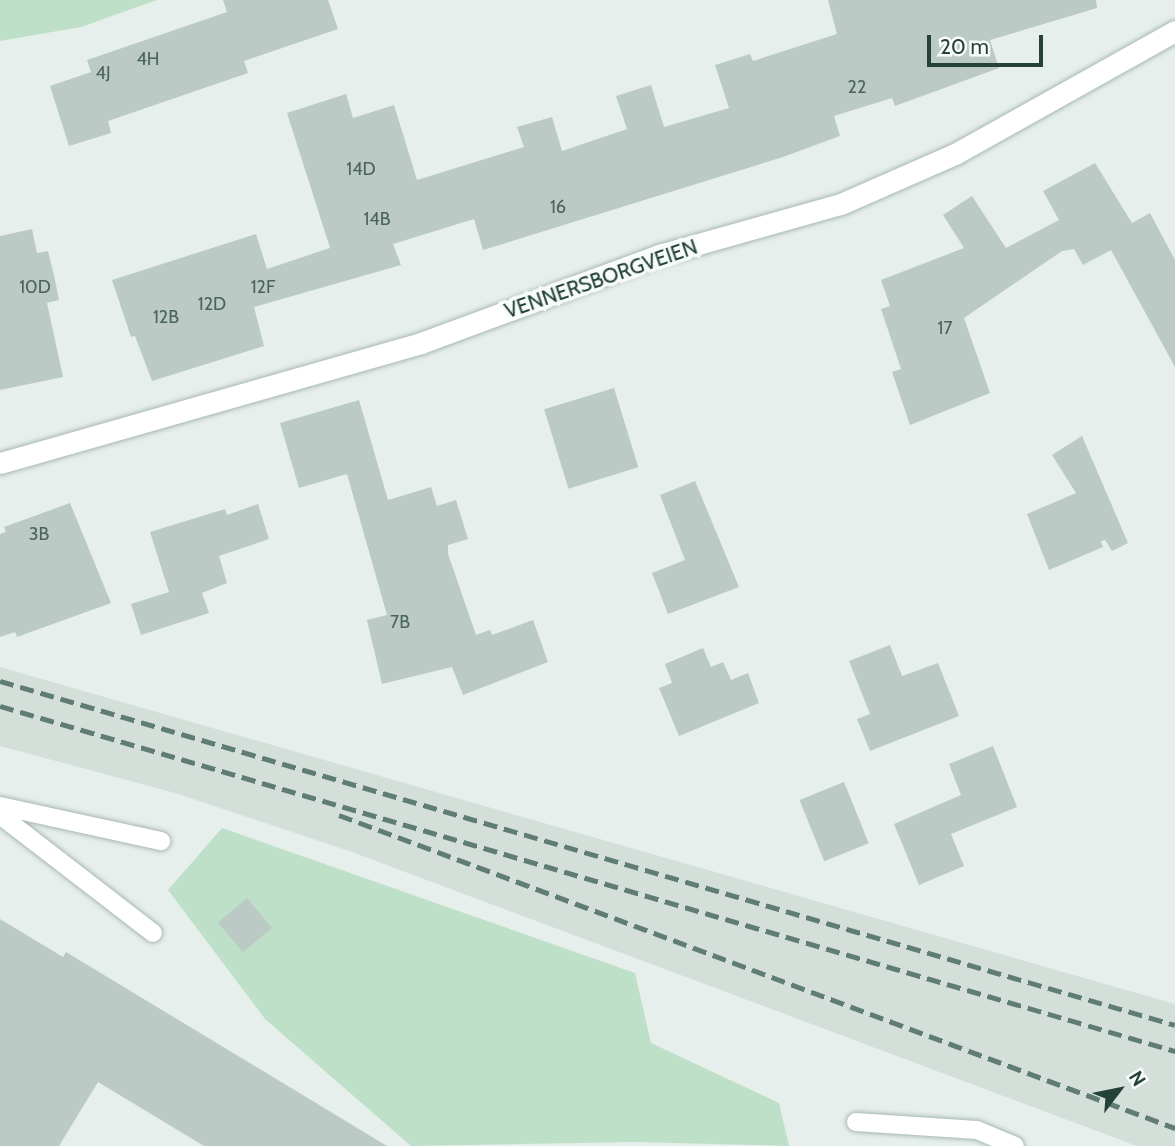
<!DOCTYPE html>
<style>
body{margin:0}
#map{position:relative;width:1175px;height:1146px;overflow:hidden;background:#e6efeb;font-family:Cabin,sans-serif}
div>[style]{position:absolute}
[style*='--x']{left:calc(var(--x)*1px);top:calc(var(--y)*1px);width:calc(var(--w)*1px);rotate:calc(var(--a)*1deg)}
.built>*{inset:0;background:#d4dfda}
.green>*{inset:0;background:#bfe0c8}
.building>*{inset:0;background:#bbcac4;transform-origin:0 0}
.roads{filter:drop-shadow(0 0 2px #a8b8b2) drop-shadow(0 0 2px #a8b8b2)}
.lane>*{height:18px;margin:-9px;padding:0 9px;transform-origin:9px;border-radius:9px;background:#fff}
.street>*{height:21px;margin:-10.5px;padding:0 10.5px;transform-origin:10.5px;border-radius:10.5px;background:#fff}
.rail>*{height:5px;margin-top:-2.5px;transform-origin:0;background:repeating-linear-gradient(90deg,#5f7d75 0 14px,transparent 0 21px)}
span{translate:-50% -50%;white-space:nowrap;text-align:center;line-height:1.15;-webkit-text-stroke:7px #f7fbf9;paint-order:stroke}
.number-label{font-size:18px;color:#4a645c}
.number-label span{-webkit-text-stroke-width:0}
.street-label{font-size:21px;color:#24423a}
.north{position:absolute;left:1084px;top:1055px;width:70px;height:70px;-webkit-text-stroke:5px #f7fbf9;paint-order:stroke;rotate:58deg;font-size:19px;font-weight:700;line-height:28px;text-align:center;color:#24423a}
.north::after{content:'';display:block;margin:auto;width:24px;height:32px;background:#24423a;clip-path:polygon(50% 0,100% 100%,50% 72%,0 100%)}
.scale{position:absolute;left:927px;top:35px;width:116px;height:32px;box-sizing:border-box;border:4px solid #24423a;border-top:0;padding-left:9px;font-size:21px;line-height:24px;white-space:nowrap;color:#24423a;-webkit-text-stroke:5px #f7fbf9;paint-order:stroke}
</style>
<div id="map">
<div class="built">
<div style="clip-path:polygon(0 667px,1175px 1004px,1175px 1146px,1137px 1146px,352px 852px,175px 793px,0 746px)"></div>
</div>
<div class="green">
<div style="clip-path:polygon(0 0,157px 0,81px 27px,0 41px)"></div>
<div style="clip-path:polygon(222px 828px,635px 973px,651px 1043px,779px 1103px,789px 1146px,634px 1142px,411px 1146px,265px 1019px,168px 890px)"></div>
</div>
<div class="building">
<div style="clip-path:polygon(223px 0,328px 0,338px 29px,244px 61px,248px 73px,108px 121px,111px 133px,69px 146px,50px 86px,91px 72px,87px 60px,227px 12px)"></div>
<div style="clip-path:polygon(828px 0,1096px 0,1097px 8px,990px 40px,999px 68px,895px 106px,892px 98px,834px 116px,840px 136px,783px 157px,483px 250px,474px 219px,393px 244px,401px 265px,254px 307px,264px 346px,152px 381px,135px 336px,131px 337px,112px 280px,256px 234px,267px 269px,330px 248px,287px 113px,346px 94px,353px 118px,394px 105px,417px 180px,524px 147px,517px 127px,552px 117px,562px 151px,627px 129px,616px 96px,651px 85px,664px 127px,729px 108px,715px 65px,750px 54px,753px 61px,837px 34px)"></div>
<div style="clip-path:polygon(1095px 163px,1132px 223px,1150px 213px,1175px 260px,1175px 367px,1111px 250px,1083px 265px,1074px 249px,1062px 251px,964px 318px,990px 393px,910px 425px,892px 372px,901px 369px,881px 309px,890px 306px,881px 280px,964px 248px,943px 215px,972px 196px,1006px 248px,1059px 220px,1043px 191px)"></div>
<div style="clip-path:polygon(32px 229px,37px 253px,48px 251px,54px 275px,59px 300px,47px 303px,63px 377px,0 390px,0 236px)"></div>
<div style="left:614px;top:388px;width:83px;height:73px;rotate:73deg"></div>
<div style="clip-path:polygon(359px 400px,388px 500px,431px 487px,437px 506px,456px 500px,468px 539px,448px 545px,448px 554px,476px 635px,490px 630px,492px 635px,533px 620px,548px 662px,463px 695px,452px 667px,382px 684px,367px 620px,387px 615px,347px 474px,299px 488px,280px 423px)"></div>
<div style="clip-path:polygon(1082px 436px,1128px 543px,1112px 551px,1105px 540px,1101px 541px,1103px 547px,1049px 570px,1027px 514px,1076px 493px,1052px 455px)"></div>
<div style="clip-path:polygon(695px 481px,739px 587px,668px 614px,652px 573px,685px 560px,660px 495px)"></div>
<div style="clip-path:polygon(70px 503px,111px 603px,17px 637px,15px 632px,0 637px,0 534px,6px 532px,4px 527px)"></div>
<div style="clip-path:polygon(258px 504px,269px 539px,219px 556px,227px 583px,202px 593px,209px 613px,141px 635px,131px 604px,169px 592px,150px 532px,225px 509px,227px 515px)"></div>
<div style="clip-path:polygon(890px 645px,902px 676px,938px 663px,959px 716px,870px 751px,857px 719px,870px 714px,849px 661px)"></div>
<div style="clip-path:polygon(703px 648px,711px 667px,723px 662px,731px 680px,748px 673px,759px 703px,679px 736px,659px 688px,672px 683px,665px 664px)"></div>
<div style="clip-path:polygon(993px 746px,1017px 807px,951px 834px,964px 866px,919px 885px,894px 824px,961px 795px,949px 764px)"></div>
<div style="left:844px;top:782px;width:66px;height:48px;rotate:68deg"></div>
<div style="left:247px;top:898px;width:39px;height:38px;rotate:50deg"></div>
<div style="clip-path:polygon(0 919px,63px 957px,66px 952px,387px 1146px,204px 1146px,98px 1082px,59px 1146px,0 1146px)"></div>
</div>
<div class="roads">
<div class="lane">
<div style="--x:0;--y:806;--w:165;--a:12.3"></div>
<div style="--x:0;--y:815;--w:193;--a:37.6"></div>
<div style="--x:856;--y:1122;--w:121;--a:3.8"></div>
<div style="--x:977;--y:1130;--w:41;--a:22.8"></div>
</div>
<div class="street">
<div style="--x:0;--y:463;--w:438;--a:-15.9"></div>
<div style="--x:421;--y:343;--w:254;--a:-20.3"></div>
<div style="--x:659;--y:255;--w:189;--a:-15.7"></div>
<div style="--x:841;--y:204;--w:124;--a:-23.7"></div>
<div style="--x:955;--y:154;--w:252;--a:-29.2"></div>
</div>
</div>
<div class="rail">
<div style="--x:0;--y:681;--w:1224;--a:16.32"></div>
<div style="--x:0;--y:706;--w:1225;--a:16.36"></div>
<div style="--x:339;--y:815;--w:893;--a:20.53"></div>
</div>
<div class="number-label">
<span style="left:148px;top:59px">4H</span>
<span style="left:103px;top:73px">4J</span>
<span style="left:857px;top:87px">22</span>
<span style="left:361px;top:169px">14D</span>
<span style="left:558px;top:207px">16</span>
<span style="left:377px;top:219px">14B</span>
<span style="left:35px;top:287px">10D</span>
<span style="left:263px;top:287px">12F</span>
<span style="left:212px;top:304px">12D</span>
<span style="left:166px;top:317px">12B</span>
<span style="left:945px;top:328px">17</span>
<span style="left:39px;top:534px">3B</span>
<span style="left:400px;top:622px">7B</span>
</div>
<div class="street-label">
<span style="left:601px;top:279px;rotate:-19deg">VENNERSBORGVEIEN</span>
</div>
<div class="north">N</div>
<div class="scale">20 m</div>
</div>
